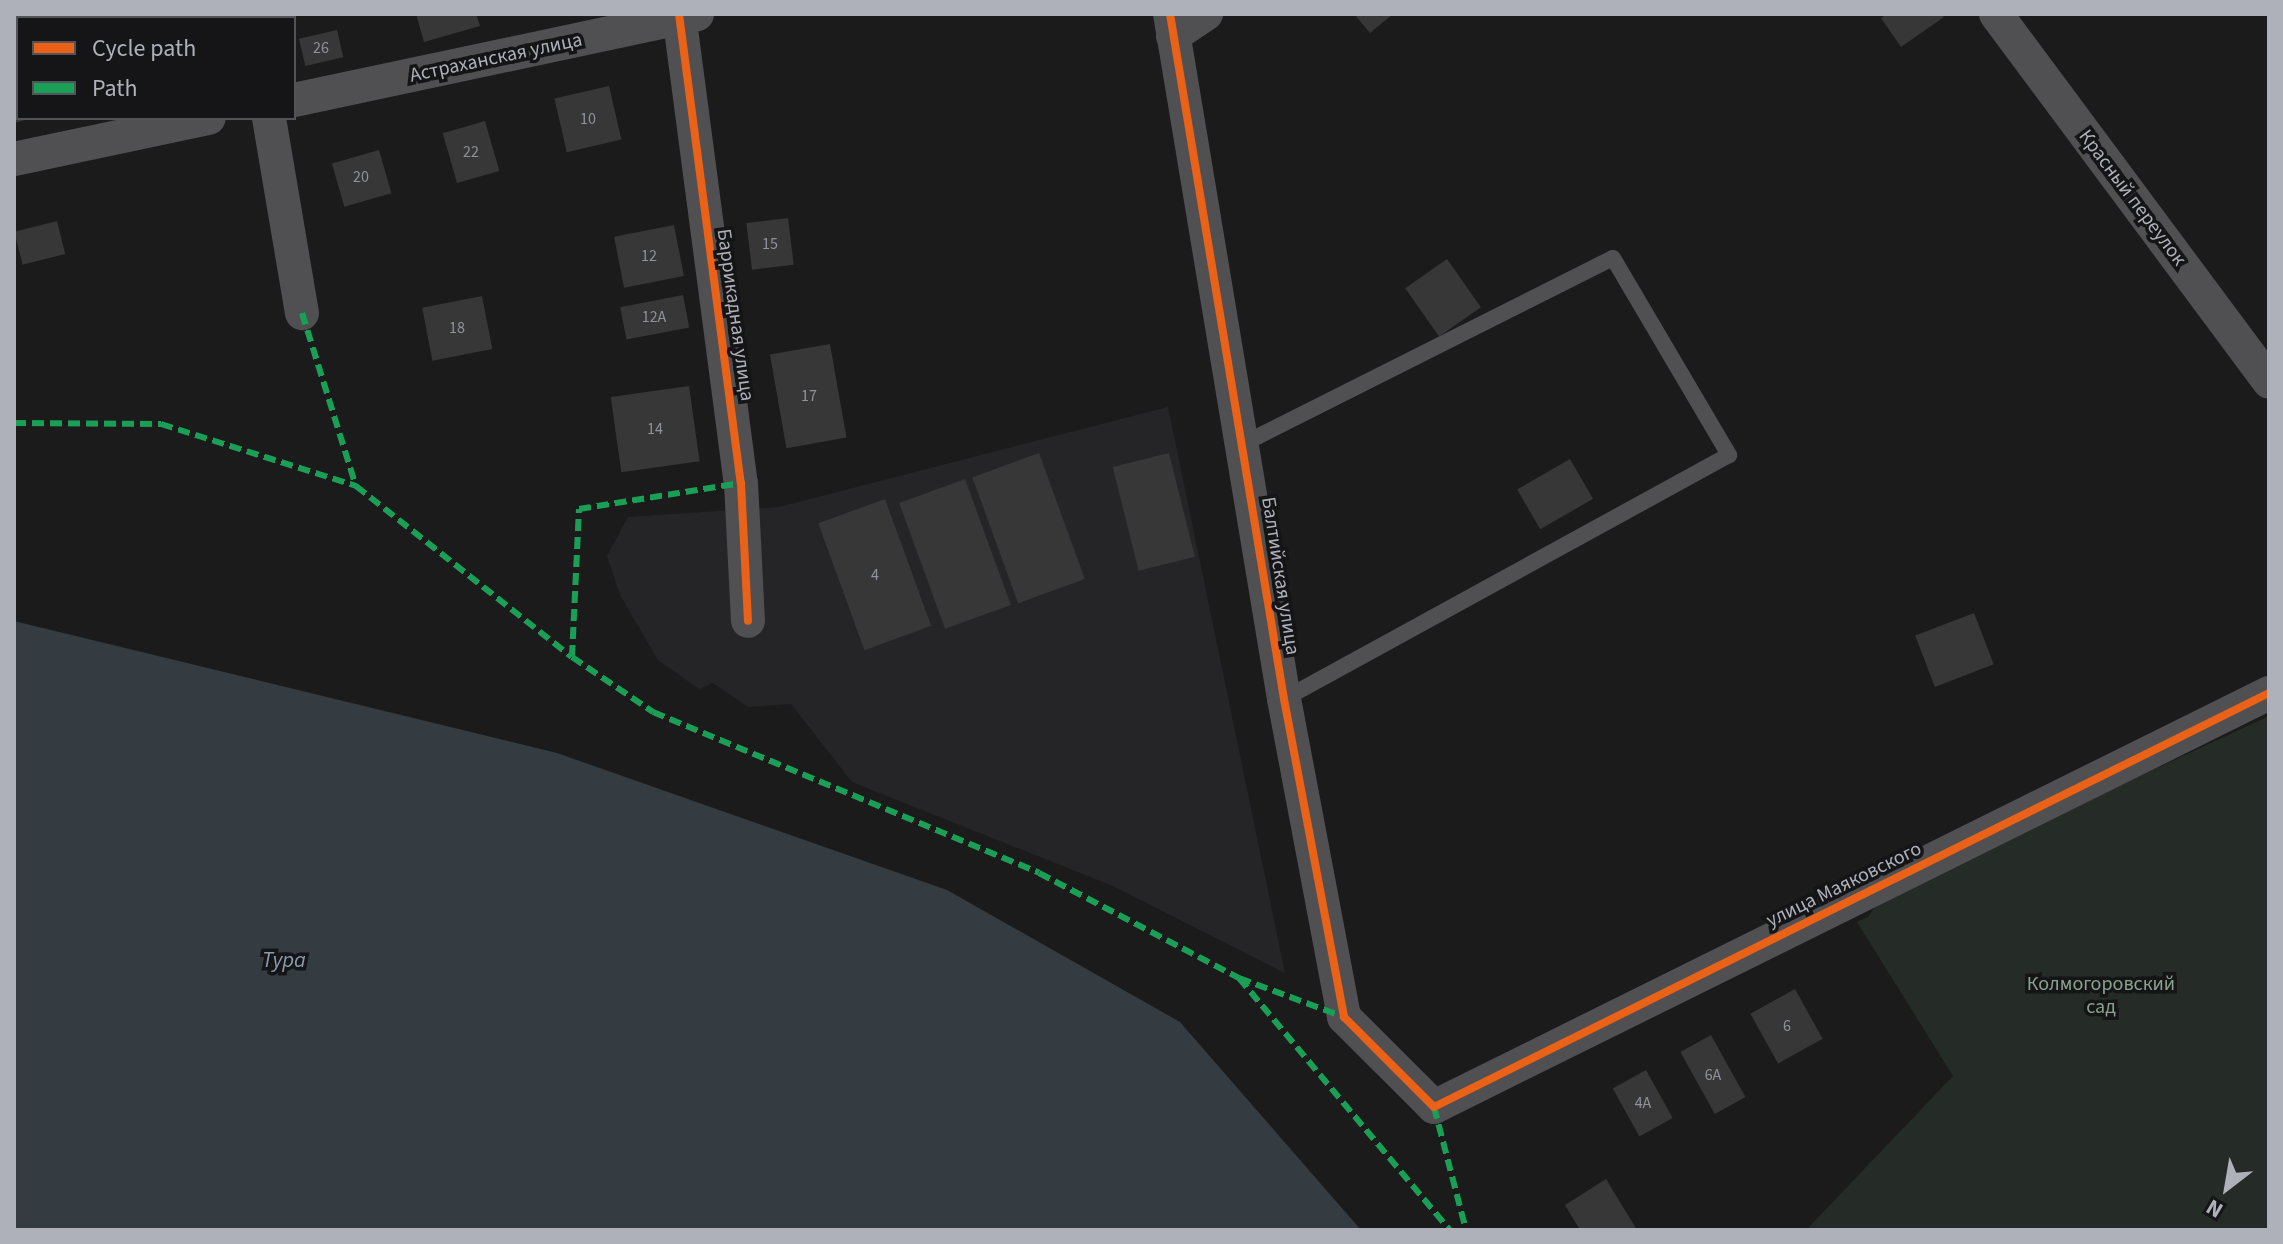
<!DOCTYPE html>
<meta charset="utf-8">
<style>
body{margin:0}
#map{position:relative;width:2283px;height:1244px;overflow:hidden;background:#1b1b1b;font-family:"Source Sans 3",sans-serif}
div>[style]{position:absolute}
[style*='--x']{left:calc(var(--x)*1px);top:calc(var(--y)*1px);width:calc(var(--w)*1px);rotate:calc(var(--a)*1deg)}
.built>*{inset:0;background:#252527}
.green>*{inset:0;background:#252b26}
.water>*{inset:0;background:#343b41}
.building>*{inset:0;background:#373738;transform-origin:0 0}
.service>*{height:16px;margin:-8px;padding:0 8px;transform-origin:8px;border-radius:8px;background:#505053}
.minor>*{height:34px;margin:-17px;padding:0 17px;transform-origin:17px;border-radius:17px;background:#505053}
.quiet>*{height:6px;margin-top:-3px;transform-origin:0;background:repeating-linear-gradient(90deg,#1a9f57 0 12px,transparent 0 18px)}
.cycleway>*{height:8px;margin:-4px;padding:0 4px;transform-origin:4px;border-radius:4px;background:#ea6118}
span{translate:-50% -50%;white-space:nowrap;text-align:center;line-height:1.15;-webkit-text-stroke:7px #151517;paint-order:stroke}
.number-label{font-size:16px;color:#90929a}
.number-label span{-webkit-text-stroke-width:0}
.street-label{font-size:20px;color:#aeb1ba}
.park-label{font-size:20px;color:#88a28b}
.water-label{font-size:22px;color:#8a9cb0;font-style:italic}
.frame{position:absolute;inset:0;border:16px solid #aeb1ba;pointer-events:none}
.legend{position:absolute;left:16px;top:16px;width:280px;height:104px;box-sizing:border-box;background:#151517;border:2px solid #525358;margin:0;padding:10px 14px;list-style:none;font-size:24px;color:#aeb1ba}
.legend li{display:flex;align-items:center;gap:16px;height:40px}
.legend b{width:40px;border:2px solid #525358}
.north{position:absolute;left:2187px;top:1148px;width:80px;height:80px;-webkit-text-stroke:6px #151517;paint-order:stroke;rotate:211deg;font-size:22px;font-weight:700;line-height:32px;text-align:center;color:#aeb1ba}
.north::after{content:'';display:block;margin:auto;width:28px;height:36px;background:#aeb1ba;clip-path:polygon(50% 0,100% 100%,50% 72%,0 100%)}
</style>
<div id="map">
<div class="built">
<div style="clip-path:polygon(1168px 407px,1285px 973px,1113px 886px,852px 782px,791px 704px,748px 707px,713px 683px,699px 689px,658px 660px,620px 595px,607px 556px,628px 517px,779px 507px)"></div>
</div>
<div class="green">
<div style="clip-path:polygon(2269px 716px,2269px 1230px,1806px 1230px,1953px 1076px,1857px 922px,1868px 917px,1883px 895px)"></div>
</div>
<div class="water">
<div style="clip-path:polygon(14px 621px,557px 753px,947px 890px,1180px 1022px,1361px 1230px,14px 1230px)"></div>
</div>
<div class="building">
<div style="left:111px;top:14px;width:81px;height:4px"></div>
<div style="clip-path:polygon(416px 14px,476px 14px,480px 26px,424px 42px)"></div>
<div style="clip-path:polygon(1354px 14px,1393px 14px,1370px 33px)"></div>
<div style="clip-path:polygon(1887px 14px,1941px 14px,1944px 17px,1901px 47px,1881px 18px)"></div>
<div style="left:337px;top:30px;width:28px;height:39px;rotate:77deg"></div>
<div style="clip-path:polygon(18px 72px,18px 118px,29px 119px,14px 123px)"></div>
<div style="left:609px;top:86px;width:55px;height:56px;rotate:77deg"></div>
<div style="left:485px;top:121px;width:52px;height:44px;rotate:74deg"></div>
<div style="left:379px;top:150px;width:45px;height:49px;rotate:74deg"></div>
<div style="left:788px;top:218px;width:47px;height:42px;rotate:83deg"></div>
<div style="left:57px;top:221px;width:34px;height:44px;rotate:76deg"></div>
<div style="left:674px;top:225px;width:52px;height:61px;rotate:79deg"></div>
<div style="left:1447px;top:259px;width:59px;height:51px;rotate:55deg"></div>
<div style="left:683px;top:295px;width:33px;height:64px;rotate:79deg"></div>
<div style="left:482px;top:296px;width:54px;height:61px;rotate:79deg"></div>
<div style="left:830px;top:344px;width:95px;height:61px;rotate:80deg"></div>
<div style="left:689px;top:386px;width:76px;height:79px;rotate:82deg"></div>
<div style="left:1039px;top:453px;width:134px;height:71px;rotate:70deg"></div>
<div style="left:1169px;top:453px;width:107px;height:58px;rotate:76deg"></div>
<div style="left:1570px;top:459px;width:46px;height:61px;rotate:60deg"></div>
<div style="left:965px;top:479px;width:134px;height:70px;rotate:70deg"></div>
<div style="left:885px;top:499px;width:135px;height:71px;rotate:70deg"></div>
<div style="left:1974px;top:613px;width:55px;height:63px;rotate:69deg"></div>
<div style="left:1795px;top:989px;width:57px;height:51px;rotate:61deg"></div>
<div style="left:1711px;top:1035px;width:71px;height:35px;rotate:61deg"></div>
<div style="left:1646px;top:1070px;width:55px;height:38px;rotate:61deg"></div>
<div style="clip-path:polygon(1606px 1179px,1637px 1230px,1580px 1230px,1565px 1205px)"></div>
</div>
<div class="service">
<div style="--x:1241;--y:445;--w:416;--a:-26.7"></div>
<div style="--x:1613;--y:258;--w:229;--a:59.5"></div>
<div style="--x:1729;--y:455;--w:508;--a:151.26"></div>
</div>
<div class="minor">
<div style="--x:244;--y:14;--w:4;--a:76"></div>
<div style="--x:679;--y:14;--w:473;--a:82.5"></div>
<div style="--x:741;--y:483;--w:138;--a:87.1"></div>
<div style="--x:1170;--y:14;--w:694;--a:80.55"></div>
<div style="--x:1284;--y:699;--w:324;--a:79.3"></div>
<div style="--x:1344;--y:1017;--w:127;--a:45"></div>
<div style="--x:1434;--y:1107;--w:932;--a:-26.37"></div>
<div style="--x:1996;--y:14;--w:458;--a:53.4"></div>
<div style="--x:1173;--y:36;--w:40;--a:-34"></div>
<div style="--x:294;--y:100;--w:412;--a:-12"></div>
<div style="--x:269;--y:118;--w:198;--a:80.4"></div>
<div style="--x:14;--y:159;--w:199;--a:-11.9"></div>
</div>
<div class="quiet">
<div style="--x:302;--y:313;--w:181;--a:72.7"></div>
<div style="--x:14;--y:423;--w:147;--a:0.4"></div>
<div style="--x:161;--y:424;--w:205;--a:17.6"></div>
<div style="--x:356;--y:486;--w:275;--a:38.4"></div>
<div style="--x:572;--y:657;--w:98;--a:34.2"></div>
<div style="--x:653;--y:712;--w:418;--a:22.6"></div>
<div style="--x:1039;--y:873;--w:226;--a:27.7"></div>
<div style="--x:1239;--y:978;--w:329;--a:50.1"></div>
<div style="--x:572;--y:657;--w:148;--a:-87.3"></div>
<div style="--x:579;--y:509;--w:164;--a:-9.1"></div>
<div style="--x:1239;--y:978;--w:112;--a:20.4"></div>
<div style="--x:1434;--y:1107;--w:127;--a:75.4"></div>
</div>
<div class="cycleway">
<div style="--x:679;--y:14;--w:473;--a:82.5"></div>
<div style="--x:741;--y:483;--w:138;--a:87.1"></div>
<div style="--x:1170;--y:14;--w:694;--a:80.55"></div>
<div style="--x:1284;--y:699;--w:324;--a:79.3"></div>
<div style="--x:1344;--y:1017;--w:127;--a:45"></div>
<div style="--x:1434;--y:1107;--w:932;--a:-26.37"></div>
</div>
<div class="number-label">
<span style="left:321px;top:48px">26</span>
<span style="left:588px;top:119px">10</span>
<span style="left:471px;top:152px">22</span>
<span style="left:361px;top:177px">20</span>
<span style="left:770px;top:244px">15</span>
<span style="left:649px;top:256px">12</span>
<span style="left:654px;top:317px">12А</span>
<span style="left:457px;top:328px">18</span>
<span style="left:809px;top:396px">17</span>
<span style="left:655px;top:429px">14</span>
<span style="left:875px;top:575px">4</span>
<span style="left:1787px;top:1026px">6</span>
<span style="left:1713px;top:1075px">6А</span>
<span style="left:1643px;top:1103px">4А</span>
</div>
<div class="street-label">
<span style="left:496px;top:58px;rotate:-12deg">Астраханская улица</span>
<span style="left:2132px;top:198px;rotate:53deg">Красный переулок</span>
<span style="left:735px;top:315px;rotate:82deg">Баррикадная улица</span>
<span style="left:1280px;top:576px;rotate:81deg">Балтийская улица</span>
<span style="left:1844px;top:885px;rotate:-26deg">улица Маяковского</span>
</div>
<div class="park-label">
<span style="left:2101px;top:996px">Колмогоровский<br>сад</span>
</div>
<div class="water-label">
<span style="left:284px;top:961px">Тура</span>
</div>
<div class="frame"></div>
<ul class="legend">
<li><b style="height:10px;background:#ea6118"></b>Cycle path</li>
<li><b style="height:10px;background:#1a9f57"></b>Path</li>
</ul>
<div class="north">N</div>
</div>
